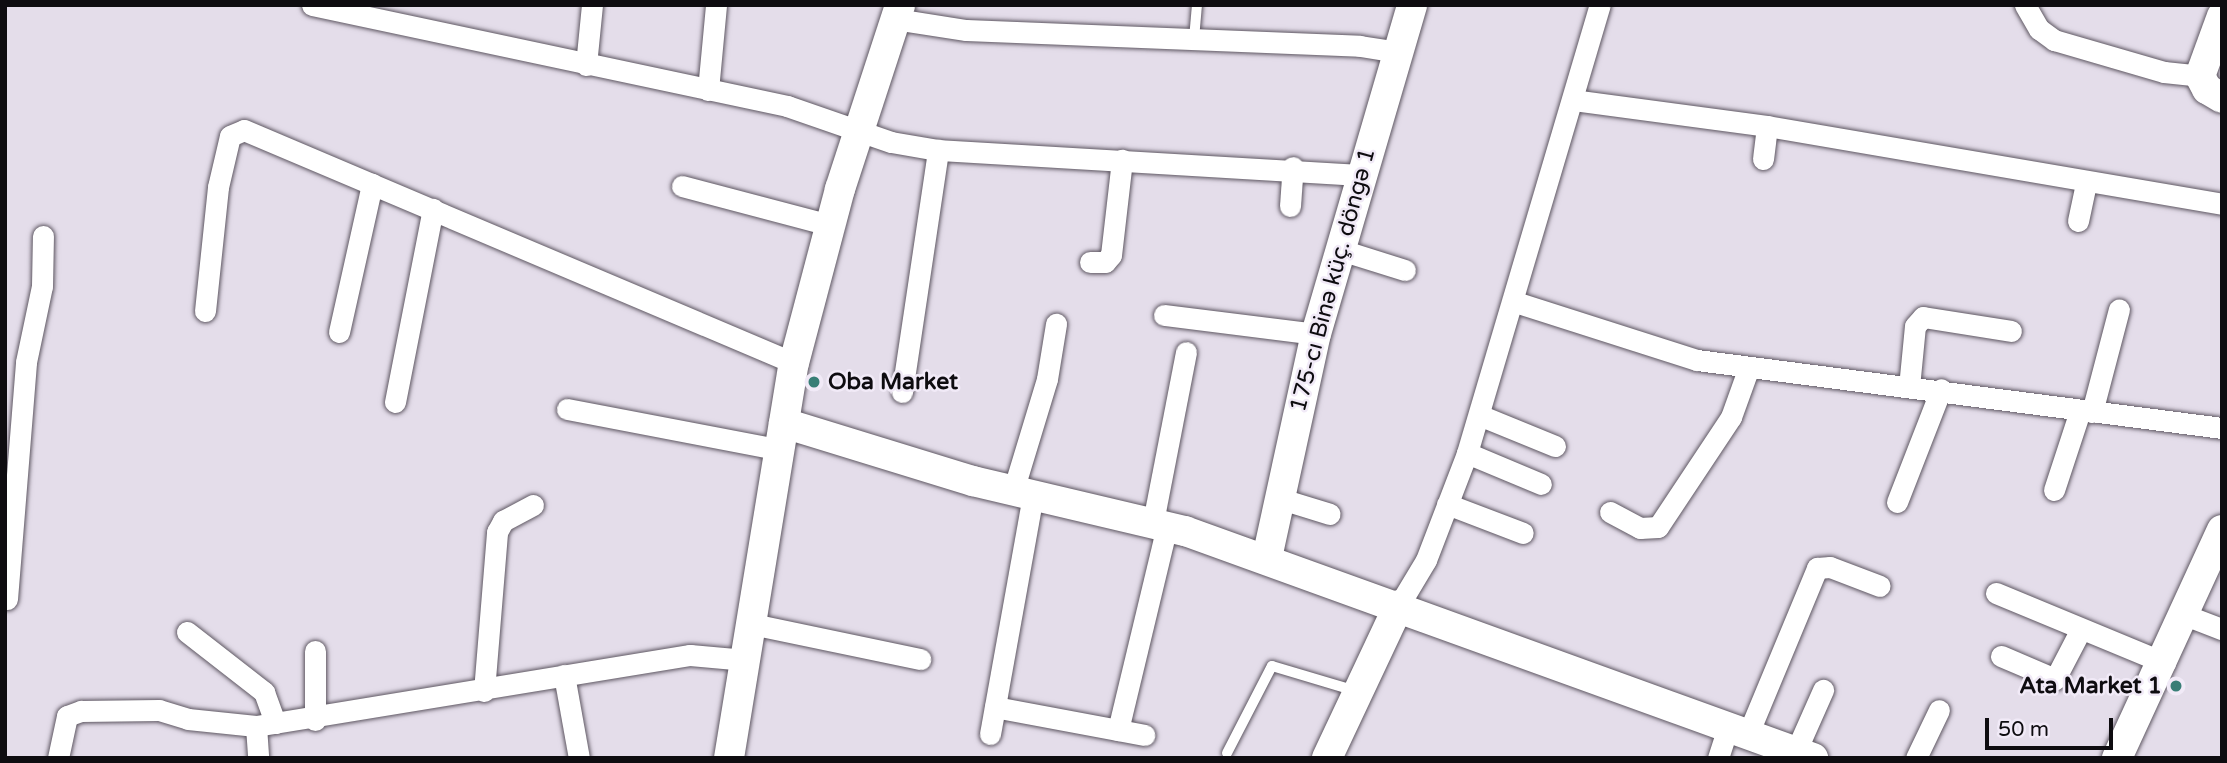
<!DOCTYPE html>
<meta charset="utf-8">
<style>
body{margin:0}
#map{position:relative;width:2227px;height:763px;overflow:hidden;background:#e4ddea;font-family:"Varela Round",sans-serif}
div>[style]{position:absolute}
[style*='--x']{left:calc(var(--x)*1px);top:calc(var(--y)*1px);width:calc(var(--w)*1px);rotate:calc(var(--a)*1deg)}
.roads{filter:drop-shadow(0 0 2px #5e5762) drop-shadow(0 0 2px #5e5762)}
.lane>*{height:10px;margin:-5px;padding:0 5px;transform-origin:5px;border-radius:5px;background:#fff}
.street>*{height:21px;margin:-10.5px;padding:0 10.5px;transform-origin:10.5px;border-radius:10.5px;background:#fff}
.secondary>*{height:30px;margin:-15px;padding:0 15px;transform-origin:15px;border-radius:15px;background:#fff}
.dots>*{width:19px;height:19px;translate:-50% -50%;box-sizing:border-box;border:4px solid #f1eaf7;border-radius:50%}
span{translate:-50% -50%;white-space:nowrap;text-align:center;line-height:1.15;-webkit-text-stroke:5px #f1eaf7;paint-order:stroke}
.street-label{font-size:23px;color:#0e0c10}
.poi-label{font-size:23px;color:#0e0c10;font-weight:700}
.left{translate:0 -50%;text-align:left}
.right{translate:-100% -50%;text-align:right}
.frame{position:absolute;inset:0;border:7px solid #0e0c10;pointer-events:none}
.scale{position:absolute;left:1985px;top:718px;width:128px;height:32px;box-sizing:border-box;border:4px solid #0e0c10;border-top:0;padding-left:9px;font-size:21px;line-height:24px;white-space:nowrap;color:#0e0c10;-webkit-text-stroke:5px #f1eaf7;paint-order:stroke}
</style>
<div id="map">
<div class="roads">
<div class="lane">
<div style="--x:1194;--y:39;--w:34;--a:-85"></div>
<div style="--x:1227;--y:753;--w:98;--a:-62.7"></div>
<div style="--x:1272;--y:666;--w:88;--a:16.6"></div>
</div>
<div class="street">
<div style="--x:312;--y:5;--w:486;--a:12"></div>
<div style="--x:787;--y:106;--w:110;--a:19.1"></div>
<div style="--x:891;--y:142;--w:48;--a:9.7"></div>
<div style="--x:938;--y:150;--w:425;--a:3.4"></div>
<div style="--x:2025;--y:5;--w:28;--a:60"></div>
<div style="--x:2039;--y:29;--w:19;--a:36"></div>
<div style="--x:2054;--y:40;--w:115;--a:16.2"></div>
<div style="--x:2164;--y:72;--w:36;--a:6"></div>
<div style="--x:895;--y:19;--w:72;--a:8.8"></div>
<div style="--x:966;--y:30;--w:394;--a:2.3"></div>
<div style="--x:1360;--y:46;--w:36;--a:9"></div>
<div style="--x:586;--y:65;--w:60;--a:-84.3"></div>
<div style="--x:708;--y:90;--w:85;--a:-84.6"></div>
<div style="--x:1573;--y:100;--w:196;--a:7.6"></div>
<div style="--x:1767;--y:126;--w:462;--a:9.7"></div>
<div style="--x:1763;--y:159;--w:33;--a:-83"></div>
<div style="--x:682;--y:186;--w:153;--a:14.8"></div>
<div style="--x:1290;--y:206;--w:39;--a:-86"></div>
<div style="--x:2078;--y:221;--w:40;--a:-78"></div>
<div style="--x:1341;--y:250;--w:67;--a:17.4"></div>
<div style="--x:1090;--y:262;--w:15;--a:0"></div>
<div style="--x:1105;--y:262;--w:9;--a:-49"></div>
<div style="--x:1111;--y:255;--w:96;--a:-83.4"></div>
<div style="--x:1515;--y:302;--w:191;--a:17.7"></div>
<div style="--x:1697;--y:360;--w:529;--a:7.38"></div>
<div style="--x:205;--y:311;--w:125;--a:-84"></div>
<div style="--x:218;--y:187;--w:52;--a:-76.8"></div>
<div style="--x:230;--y:136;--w:15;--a:-23"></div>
<div style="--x:244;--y:130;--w:597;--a:22.96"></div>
<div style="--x:1164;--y:315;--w:153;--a:7.1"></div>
<div style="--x:339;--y:332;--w:152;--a:-77.4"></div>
<div style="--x:1909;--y:387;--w:61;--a:-84.4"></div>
<div style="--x:1915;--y:326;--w:12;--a:-48"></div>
<div style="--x:1923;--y:317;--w:89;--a:9"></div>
<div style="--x:902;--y:392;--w:245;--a:-81.5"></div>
<div style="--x:395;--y:402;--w:197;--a:-78.9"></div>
<div style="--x:567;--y:409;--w:218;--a:10.8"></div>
<div style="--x:2092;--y:412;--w:106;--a:-75.3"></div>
<div style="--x:1479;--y:415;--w:82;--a:22.2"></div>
<div style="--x:1467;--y:453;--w:80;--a:22.7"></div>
<div style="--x:2054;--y:490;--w:83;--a:-71.8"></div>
<div style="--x:1013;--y:491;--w:117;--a:-73.1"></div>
<div style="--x:1047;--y:379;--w:56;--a:-80.7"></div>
<div style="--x:1278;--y:498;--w:54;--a:17.1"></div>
<div style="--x:1897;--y:502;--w:121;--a:-68.7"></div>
<div style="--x:1447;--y:504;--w:81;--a:20.9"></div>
<div style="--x:1610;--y:512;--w:34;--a:28"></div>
<div style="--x:1640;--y:528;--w:18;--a:-3"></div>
<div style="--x:1658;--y:527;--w:132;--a:-56.4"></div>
<div style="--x:1731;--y:417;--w:53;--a:-70.2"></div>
<div style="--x:1153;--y:522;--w:173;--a:-79"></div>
<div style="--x:1996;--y:593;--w:183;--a:22.5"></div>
<div style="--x:7;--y:599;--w:238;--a:-85.4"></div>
<div style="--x:26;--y:362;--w:78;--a:-78.1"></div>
<div style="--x:42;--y:286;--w:50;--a:-88.9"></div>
<div style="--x:1399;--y:605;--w:52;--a:-59"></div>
<div style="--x:1426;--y:560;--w:115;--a:-69"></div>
<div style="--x:1467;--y:453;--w:467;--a:-73.5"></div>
<div style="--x:2185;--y:615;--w:40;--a:21"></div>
<div style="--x:752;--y:624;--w:172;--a:11.8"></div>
<div style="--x:187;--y:632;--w:98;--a:37.9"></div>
<div style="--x:264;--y:692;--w:33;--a:70"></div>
<div style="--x:2001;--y:656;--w:59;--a:23.1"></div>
<div style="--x:2055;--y:679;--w:56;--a:-62.5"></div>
<div style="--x:564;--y:675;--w:84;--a:79.8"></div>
<div style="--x:484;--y:691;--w:160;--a:-85.3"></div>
<div style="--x:497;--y:532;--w:13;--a:-61"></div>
<div style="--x:503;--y:521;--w:34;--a:-28"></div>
<div style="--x:995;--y:707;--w:152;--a:10.6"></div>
<div style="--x:315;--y:720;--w:69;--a:-90"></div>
<div style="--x:256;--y:726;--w:32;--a:86"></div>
<div style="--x:1118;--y:730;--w:210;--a:-76.5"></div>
<div style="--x:990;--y:734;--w:242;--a:-79.8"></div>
<div style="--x:1748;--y:734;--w:180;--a:-67.4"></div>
<div style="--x:1817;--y:568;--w:13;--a:-4"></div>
<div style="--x:1830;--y:567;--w:53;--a:20.8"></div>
<div style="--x:1796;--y:751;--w:67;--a:-66.1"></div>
<div style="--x:58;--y:758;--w:43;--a:-77.9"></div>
<div style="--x:67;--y:716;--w:15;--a:-20"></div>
<div style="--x:81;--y:711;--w:78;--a:-0.7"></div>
<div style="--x:159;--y:710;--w:30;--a:17"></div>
<div style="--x:188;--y:719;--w:68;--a:5.9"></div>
<div style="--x:256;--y:726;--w:440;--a:-9.3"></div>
<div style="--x:690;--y:655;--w:56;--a:5.1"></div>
<div style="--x:1718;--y:758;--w:32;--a:-72"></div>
<div style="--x:1916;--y:758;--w:53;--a:-64.4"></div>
</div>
<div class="secondary">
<div style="--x:2222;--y:16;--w:64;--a:110.1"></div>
<div style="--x:2200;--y:76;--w:15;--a:62"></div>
<div style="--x:2207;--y:89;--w:17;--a:31"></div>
<div style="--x:784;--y:423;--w:198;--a:17.1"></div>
<div style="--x:973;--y:481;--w:218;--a:13.3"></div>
<div style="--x:1185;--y:531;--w:668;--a:19.87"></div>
<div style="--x:1267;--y:558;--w:229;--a:-77.7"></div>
<div style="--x:1316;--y:334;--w:343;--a:-73.7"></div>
<div style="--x:729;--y:758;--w:400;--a:-80.7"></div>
<div style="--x:794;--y:363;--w:180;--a:-75.2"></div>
<div style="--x:840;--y:189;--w:194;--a:-71.9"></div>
<div style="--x:1327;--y:758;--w:169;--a:-64.8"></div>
<div style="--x:2117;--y:758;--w:251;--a:-65.3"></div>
</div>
</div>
<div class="dots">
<div style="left:814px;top:382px;background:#387e76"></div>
<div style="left:2176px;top:686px;background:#387e76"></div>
</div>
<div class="street-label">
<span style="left:1333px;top:280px;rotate:-75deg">175-cı Binə küç. döngə 1</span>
</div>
<div class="poi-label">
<span class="left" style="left:828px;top:382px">Oba Market</span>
<span class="right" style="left:2162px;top:686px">Ata Market 1</span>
</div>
<div class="frame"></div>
<div class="scale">50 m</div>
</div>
